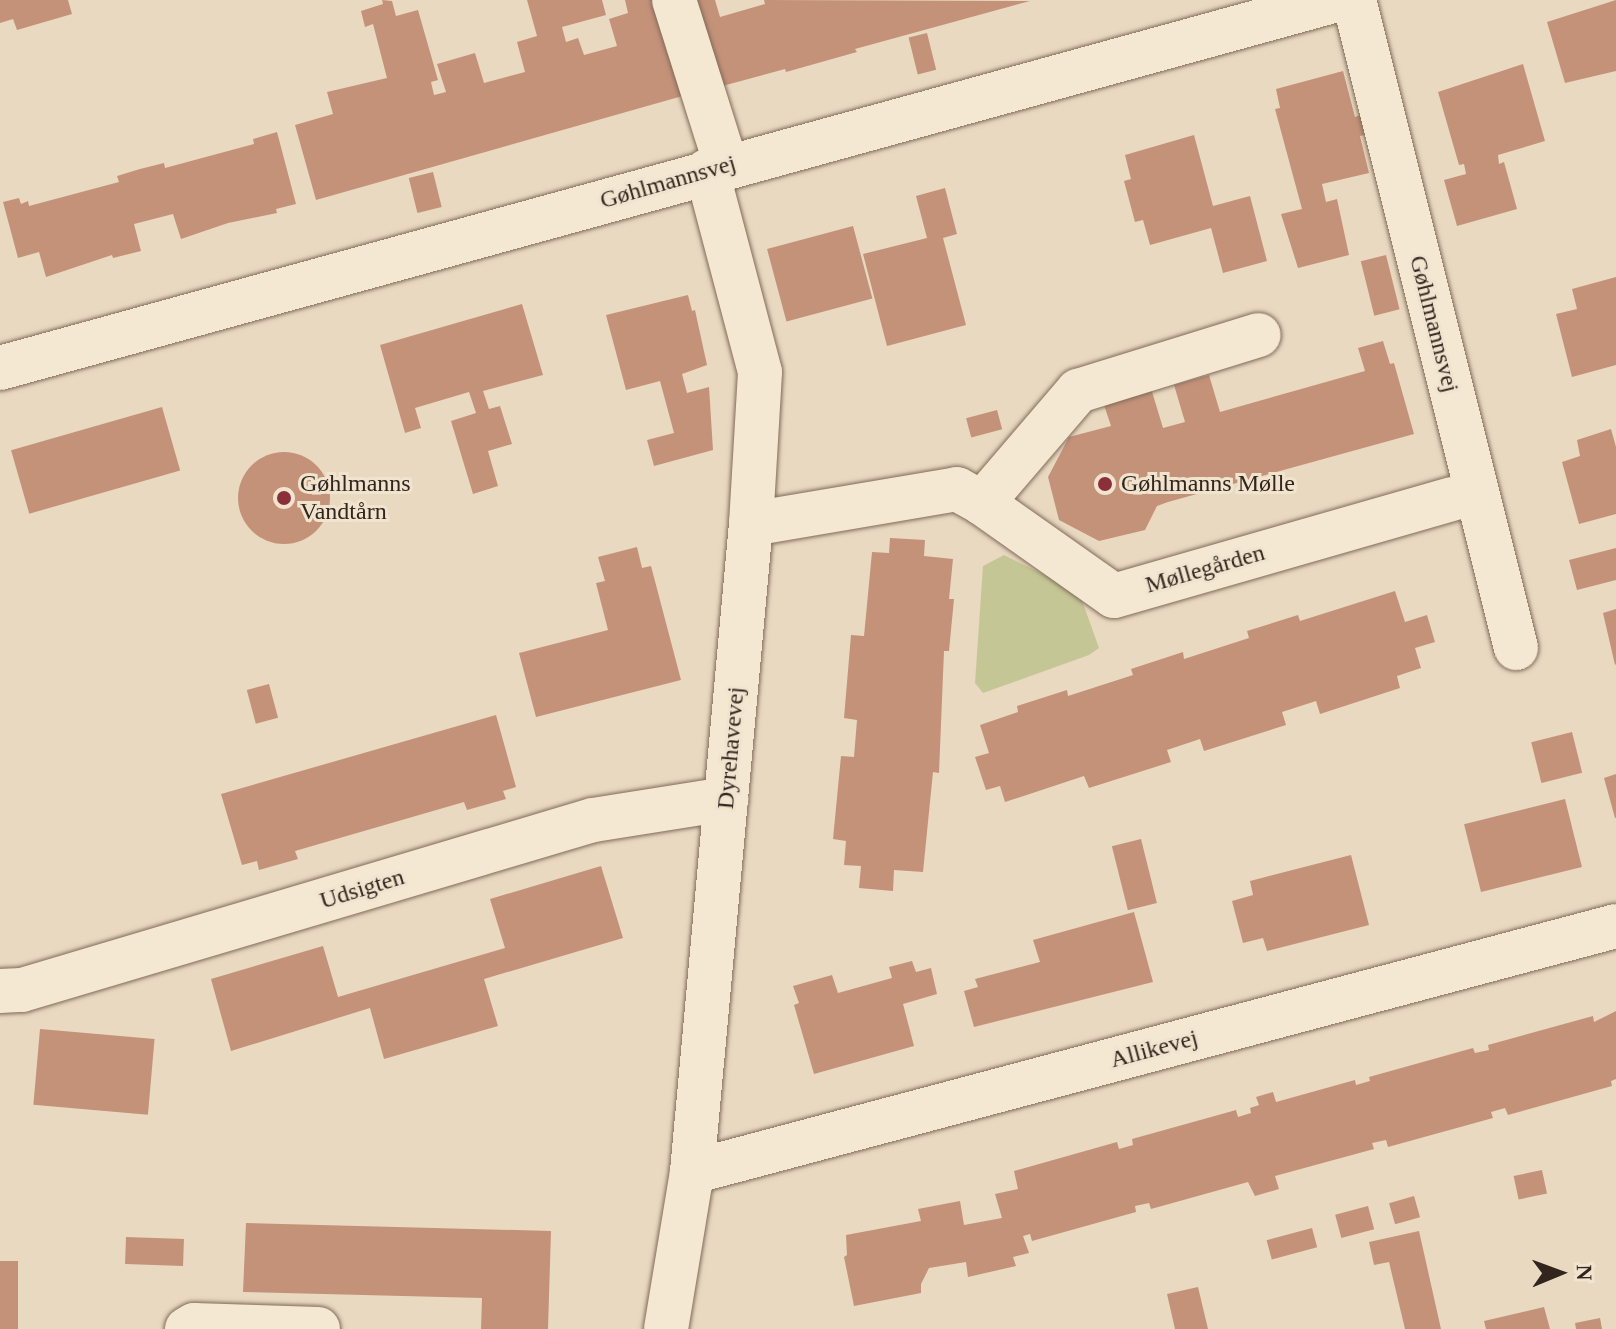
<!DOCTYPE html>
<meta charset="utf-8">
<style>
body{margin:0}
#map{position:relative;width:1616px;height:1329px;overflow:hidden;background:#e9d9c1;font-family:"Times New Roman",serif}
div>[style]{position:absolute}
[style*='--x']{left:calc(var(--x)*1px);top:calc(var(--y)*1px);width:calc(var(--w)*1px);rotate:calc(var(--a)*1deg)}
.green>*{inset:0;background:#c5c696}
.building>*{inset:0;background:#c49279;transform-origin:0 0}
.round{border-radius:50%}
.roads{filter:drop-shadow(0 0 2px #816b5a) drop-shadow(0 0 2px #816b5a)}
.minor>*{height:44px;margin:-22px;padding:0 22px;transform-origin:22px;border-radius:22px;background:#f5e8d3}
.dots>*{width:22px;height:22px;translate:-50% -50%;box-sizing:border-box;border:4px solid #f1e4cf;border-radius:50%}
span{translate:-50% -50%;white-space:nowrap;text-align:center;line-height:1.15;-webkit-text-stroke:6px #f1e4cf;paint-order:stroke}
.street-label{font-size:24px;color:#32251d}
.poi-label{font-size:24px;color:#32251d}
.left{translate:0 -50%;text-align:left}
.north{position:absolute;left:1520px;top:1233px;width:80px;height:80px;-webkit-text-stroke:6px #f1e4cf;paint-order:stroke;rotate:89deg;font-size:22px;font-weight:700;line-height:32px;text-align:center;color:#32251d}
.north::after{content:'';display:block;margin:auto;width:28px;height:36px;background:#32251d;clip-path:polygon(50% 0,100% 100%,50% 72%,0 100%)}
</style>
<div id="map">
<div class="green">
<div style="clip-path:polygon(1004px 555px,1079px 592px,1099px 648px,1089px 655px,983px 693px,975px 683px,983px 566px)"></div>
</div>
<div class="building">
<div style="clip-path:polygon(0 0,68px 0,72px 14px,17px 30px,13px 19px,0 23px)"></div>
<div style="clip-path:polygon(382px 0,392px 1px,396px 16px,418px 10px,438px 80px,431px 82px,434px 95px,446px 92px,437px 64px,475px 53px,484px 83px,525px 72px,517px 42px,537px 36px,527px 0,602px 0,606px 15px,562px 27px,566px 42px,578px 38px,584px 55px,617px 46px,609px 19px,628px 13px,625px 0,658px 0,686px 95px,316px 200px,295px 125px,333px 114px,327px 92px,387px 78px,373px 24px,365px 27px,361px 11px,383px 4px)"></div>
<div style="clip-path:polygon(687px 0,715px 0,720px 17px,765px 4px,764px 0,1030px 1px,855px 49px,857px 52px,786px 72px,785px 69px,715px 88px)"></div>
<div style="clip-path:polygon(1616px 0,1616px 71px,1565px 83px,1547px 22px)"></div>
<div style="left:927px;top:33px;width:38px;height:19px;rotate:76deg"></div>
<div style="clip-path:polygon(1523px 64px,1545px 141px,1498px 155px,1499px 164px,1504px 162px,1517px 209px,1457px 226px,1444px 180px,1466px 174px,1464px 164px,1459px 165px,1438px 92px)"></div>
<div style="clip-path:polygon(1343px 71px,1355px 117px,1360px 115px,1365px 135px,1360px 136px,1369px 173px,1322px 184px,1326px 202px,1337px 199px,1349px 255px,1298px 268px,1281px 214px,1302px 209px,1275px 109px,1280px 108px,1276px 89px)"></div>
<div style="clip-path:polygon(277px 132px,296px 204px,276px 209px,277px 213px,228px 223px,181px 239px,173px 214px,134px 224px,141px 251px,113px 258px,112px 255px,46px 277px,39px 252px,18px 258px,3px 202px,19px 198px,21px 204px,28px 201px,29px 206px,119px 182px,117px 176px,140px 169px,164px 163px,165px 168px,254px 144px,253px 139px)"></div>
<div style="clip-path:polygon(1194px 135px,1213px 206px,1250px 196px,1267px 261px,1223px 273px,1211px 228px,1150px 245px,1143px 220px,1135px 222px,1124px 181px,1131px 179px,1125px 155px)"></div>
<div style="left:433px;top:172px;width:36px;height:25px;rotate:76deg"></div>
<div style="clip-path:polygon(945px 188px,957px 234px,943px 238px,966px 325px,887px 346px,863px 254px,927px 238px,916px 196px)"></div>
<div style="left:853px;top:226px;width:75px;height:89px;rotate:75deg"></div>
<div style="left:1386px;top:255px;width:56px;height:26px;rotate:76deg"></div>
<div style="clip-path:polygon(1616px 277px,1616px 365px,1572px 377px,1556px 314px,1577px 309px,1572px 289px)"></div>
<div style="clip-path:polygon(688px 295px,692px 311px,695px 310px,707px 365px,682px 374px,687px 393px,709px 387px,713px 450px,654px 466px,647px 440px,674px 433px,660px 381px,626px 390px,606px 315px)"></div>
<div style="clip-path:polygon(522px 304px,543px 375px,483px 391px,489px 409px,500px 406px,512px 444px,488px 451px,498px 486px,473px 494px,451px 421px,476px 413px,469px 392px,415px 408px,421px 428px,405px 433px,380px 345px)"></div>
<div style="clip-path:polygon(1383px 341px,1390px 364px,1394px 363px,1414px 434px,1168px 502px,1157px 506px,1145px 530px,1099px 541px,1059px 520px,1048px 477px,1069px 437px,1111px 426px,1102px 399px,1150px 385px,1163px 428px,1185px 422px,1174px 385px,1209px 375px,1220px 412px,1365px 371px,1358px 348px)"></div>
<div style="left:162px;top:407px;width:66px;height:157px;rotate:74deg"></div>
<div style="left:997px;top:410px;width:20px;height:32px;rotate:75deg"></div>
<div style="clip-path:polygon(1611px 429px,1616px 447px,1616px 514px,1579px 524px,1562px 462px,1580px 456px,1577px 440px)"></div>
<div class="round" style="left:238px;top:452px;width:92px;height:92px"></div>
<div style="clip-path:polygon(890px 538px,925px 540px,924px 556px,953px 559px,949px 599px,954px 599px,949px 651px,944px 651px,939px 773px,933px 772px,923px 872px,894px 870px,893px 891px,859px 888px,861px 866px,844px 865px,846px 841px,833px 839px,841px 756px,854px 757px,857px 720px,844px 718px,851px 635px,864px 636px,872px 552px,889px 553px)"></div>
<div style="clip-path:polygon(637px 547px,642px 568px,651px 566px,681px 680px,536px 717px,519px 653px,608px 630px,596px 583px,605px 581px,598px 557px)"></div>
<div style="clip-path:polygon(1616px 548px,1616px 580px,1577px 590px,1569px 560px)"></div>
<div style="clip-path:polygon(1395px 591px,1405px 622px,1427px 615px,1435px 642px,1415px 648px,1421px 668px,1397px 676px,1400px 688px,1320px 714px,1316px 701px,1282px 712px,1286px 725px,1204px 751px,1200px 739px,1167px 750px,1171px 762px,1089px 788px,1084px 776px,1005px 802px,1000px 786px,986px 790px,975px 757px,989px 753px,980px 725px,1018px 712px,1017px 706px,1067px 690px,1068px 696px,1133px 675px,1131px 669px,1183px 652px,1184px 659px,1249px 638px,1247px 631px,1298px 615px,1300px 621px)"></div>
<div style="clip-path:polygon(1616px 609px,1616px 664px,1615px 665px,1603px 613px)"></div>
<div style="left:269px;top:684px;width:35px;height:23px;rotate:75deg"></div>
<div style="clip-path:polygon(496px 715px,516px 787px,503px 791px,506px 799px,467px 810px,464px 802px,295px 851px,298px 859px,259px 870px,257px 861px,242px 865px,221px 794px)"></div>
<div style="left:1572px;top:732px;width:42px;height:42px;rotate:76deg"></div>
<div style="clip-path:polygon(1616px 774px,1616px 818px,1615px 818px,1604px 778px)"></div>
<div style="left:1565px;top:799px;width:70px;height:104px;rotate:76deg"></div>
<div style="left:1141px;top:839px;width:66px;height:30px;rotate:76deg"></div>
<div style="clip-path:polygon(1351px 855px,1369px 925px,1267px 951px,1263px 938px,1243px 943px,1232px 901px,1253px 895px,1250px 881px)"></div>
<div style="clip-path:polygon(601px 866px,623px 938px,484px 979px,498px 1026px,384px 1059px,370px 1008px,231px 1051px,211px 979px,323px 946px,338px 997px,505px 948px,490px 899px)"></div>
<div style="clip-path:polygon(1134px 912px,1153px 982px,974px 1027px,964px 991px,978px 987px,975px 979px,1040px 962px,1033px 940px)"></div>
<div style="clip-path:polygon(912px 961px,916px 972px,931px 968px,937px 994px,903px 1004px,914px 1046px,814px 1074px,794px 1005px,799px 1003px,793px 986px,832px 975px,838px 993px,892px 978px,889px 967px)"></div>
<div style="clip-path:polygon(1616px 1011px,1616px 1079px,1611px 1081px,1612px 1086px,1508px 1115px,1505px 1108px,1491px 1112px,1493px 1118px,1388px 1147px,1386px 1140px,1372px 1143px,1374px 1149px,1275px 1176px,1279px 1189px,1255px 1196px,1248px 1182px,1151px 1209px,1149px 1203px,1135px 1206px,1136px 1212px,1032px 1241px,1030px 1234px,1023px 1236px,1029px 1253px,1013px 1257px,1016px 1266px,968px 1277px,966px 1262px,929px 1268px,921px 1284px,921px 1293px,854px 1306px,844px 1257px,847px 1255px,846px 1235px,921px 1221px,918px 1209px,960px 1201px,964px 1225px,1002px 1218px,995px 1194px,1018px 1189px,1014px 1171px,1117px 1142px,1119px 1149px,1133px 1145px,1132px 1139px,1229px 1112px,1236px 1110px,1238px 1117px,1251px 1113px,1250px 1108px,1259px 1105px,1256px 1097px,1273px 1092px,1276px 1102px,1355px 1080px,1356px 1085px,1370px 1081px,1369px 1077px,1473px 1048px,1475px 1053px,1489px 1050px,1488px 1045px,1593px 1016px,1594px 1022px)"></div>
<div style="left:40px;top:1029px;width:115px;height:76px;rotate:5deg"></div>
<div style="left:1542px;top:1170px;width:24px;height:29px;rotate:78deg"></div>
<div style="left:1414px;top:1196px;width:22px;height:26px;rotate:74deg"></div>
<div style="left:1368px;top:1206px;width:24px;height:34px;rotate:75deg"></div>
<div style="clip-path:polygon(246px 1223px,551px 1231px,548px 1329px,481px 1329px,482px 1298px,243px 1292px)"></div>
<div style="left:1312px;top:1228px;width:20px;height:47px;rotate:75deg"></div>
<div style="clip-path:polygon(1419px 1231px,1441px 1329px,1405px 1329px,1389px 1262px,1374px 1265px,1369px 1242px)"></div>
<div style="left:126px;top:1237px;width:58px;height:27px;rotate:2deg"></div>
<div style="left:0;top:1261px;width:18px;height:68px"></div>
<div style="clip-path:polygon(1198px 1287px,1208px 1329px,1175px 1329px,1167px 1294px)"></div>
<div style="clip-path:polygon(1544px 1307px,1550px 1329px,1486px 1329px,1484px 1321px)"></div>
<div style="clip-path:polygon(1600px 1318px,1602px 1329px,1576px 1329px,1575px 1323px)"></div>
</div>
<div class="roads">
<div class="minor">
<div style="--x:674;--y:0;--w:173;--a:72.5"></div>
<div style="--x:1354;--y:0;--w:668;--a:75.96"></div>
<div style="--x:0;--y:368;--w:1387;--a:-15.39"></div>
<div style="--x:982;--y:503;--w:148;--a:-49.4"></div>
<div style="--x:1078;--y:391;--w:189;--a:-17.2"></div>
<div style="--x:751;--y:524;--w:209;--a:-9.6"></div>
<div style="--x:957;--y:489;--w:29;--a:29"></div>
<div style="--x:982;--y:503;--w:161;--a:35.2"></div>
<div style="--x:1114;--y:596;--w:352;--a:-16"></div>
<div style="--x:0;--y:991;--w:22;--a:-3"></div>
<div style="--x:22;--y:990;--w:596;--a:-16.58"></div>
<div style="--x:593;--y:820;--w:135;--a:-9"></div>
<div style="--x:692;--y:1172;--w:956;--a:-14.91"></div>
<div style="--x:187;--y:1329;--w:8;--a:-30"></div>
<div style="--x:194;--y:1325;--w:124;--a:1.8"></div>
<div style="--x:666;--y:1329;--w:159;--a:-80.6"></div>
<div style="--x:692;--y:1172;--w:651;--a:-84.8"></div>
<div style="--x:751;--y:524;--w:152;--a:-86.6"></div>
<div style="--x:760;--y:372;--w:208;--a:-104.8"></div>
</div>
</div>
<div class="dots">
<div style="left:1105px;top:484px;background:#8b2f39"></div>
<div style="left:284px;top:498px;background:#8b2f39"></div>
</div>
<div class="street-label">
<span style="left:668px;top:182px;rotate:-16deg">Gøhlmannsvej</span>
<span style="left:1434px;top:324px;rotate:76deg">Gøhlmannsvej</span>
<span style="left:1205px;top:569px;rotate:-16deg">Møllegården</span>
<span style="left:731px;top:748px;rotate:-85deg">Dyrehavevej</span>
<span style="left:362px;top:889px;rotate:-17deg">Udsigten</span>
<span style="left:1154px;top:1049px;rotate:-15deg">Allikevej</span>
</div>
<div class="poi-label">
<span class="left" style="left:300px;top:498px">Gøhlmanns<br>Vandtårn</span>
<span class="left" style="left:1121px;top:484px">Gøhlmanns Mølle</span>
</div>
<div class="north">N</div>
</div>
